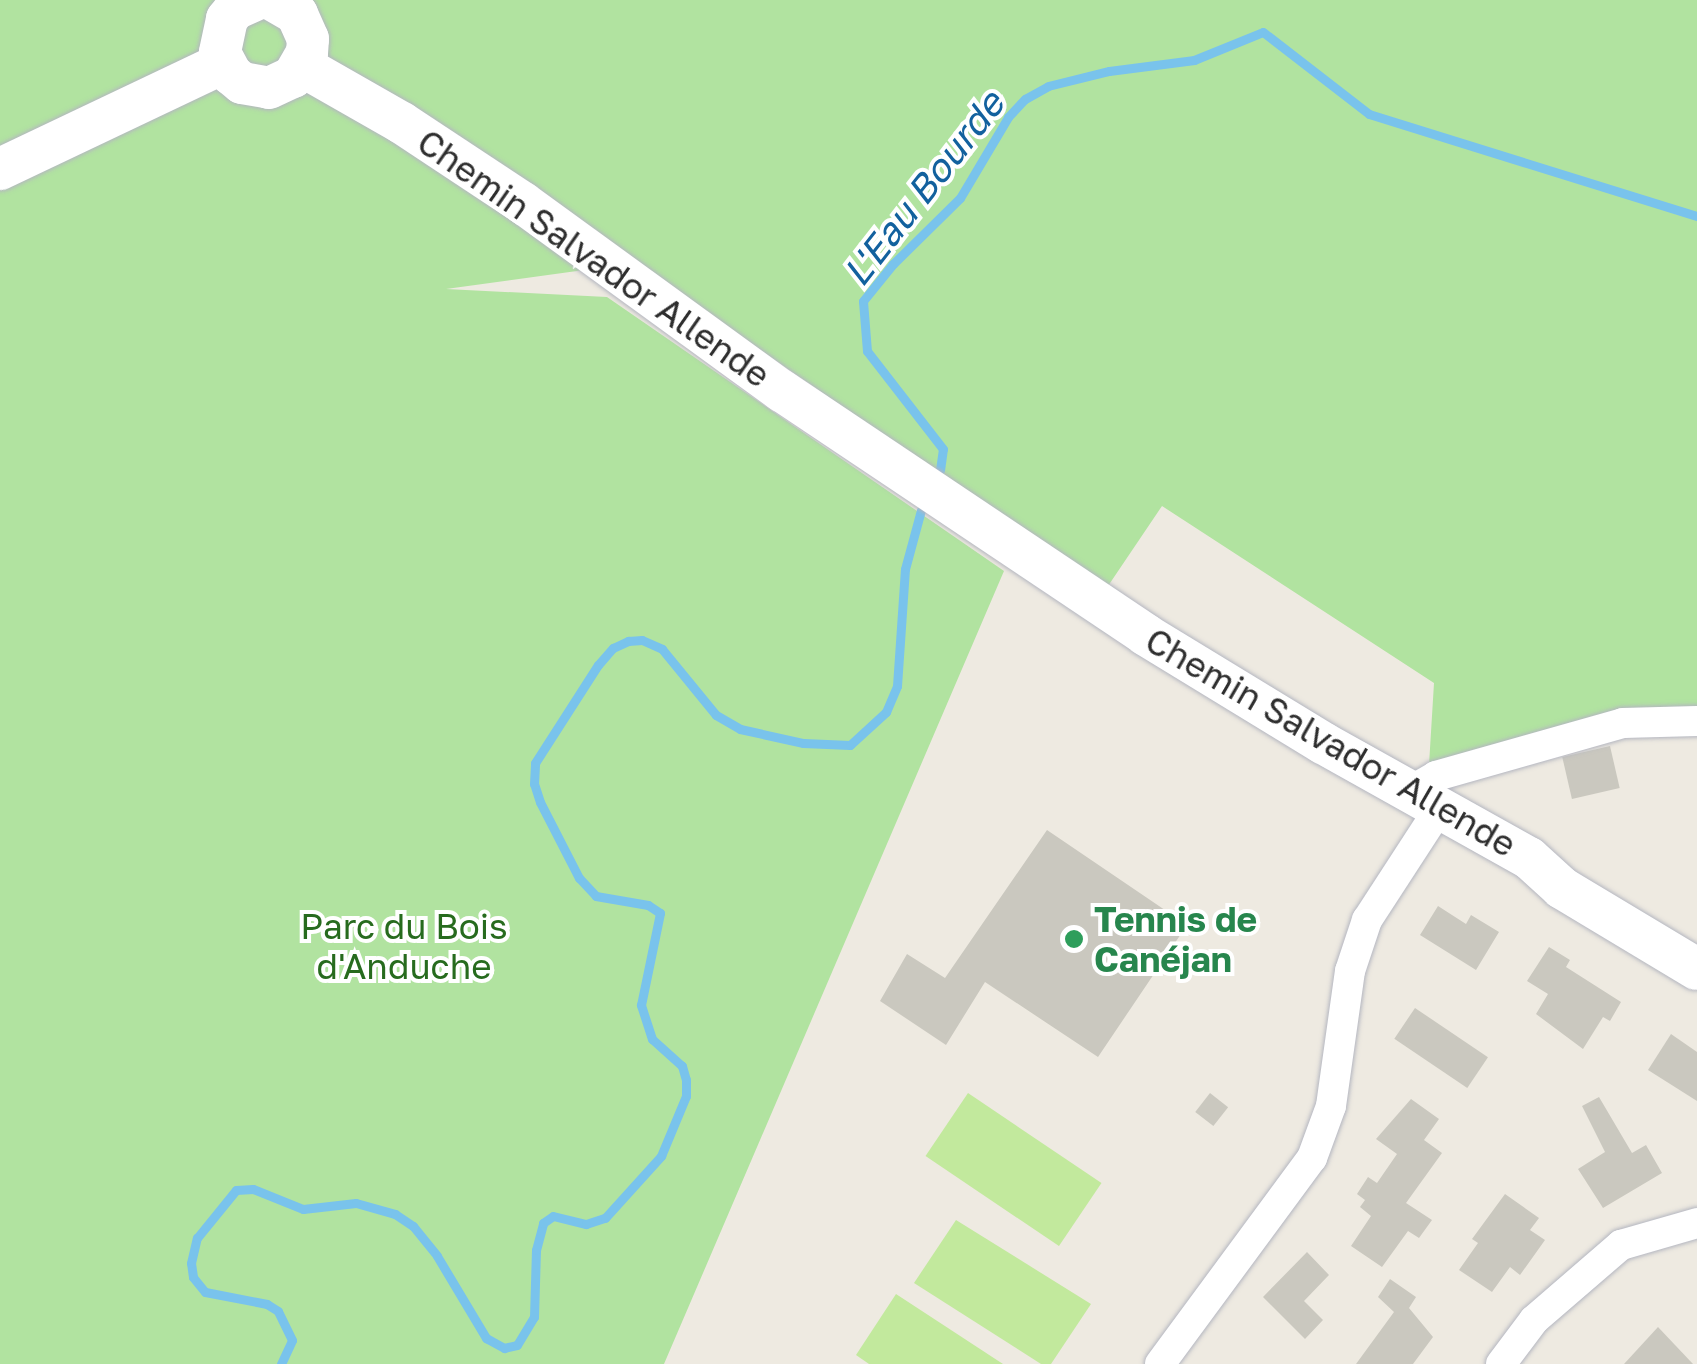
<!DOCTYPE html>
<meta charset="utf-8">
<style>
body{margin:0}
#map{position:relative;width:1697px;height:1364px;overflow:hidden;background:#eeeae1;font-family:"Golos Text",sans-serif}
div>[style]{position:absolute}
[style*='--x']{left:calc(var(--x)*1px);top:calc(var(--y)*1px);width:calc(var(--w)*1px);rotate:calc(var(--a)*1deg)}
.green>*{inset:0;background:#b1e3a0}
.pitch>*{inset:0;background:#c2e99d;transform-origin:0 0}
.stream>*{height:9px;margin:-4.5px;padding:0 4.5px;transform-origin:4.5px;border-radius:4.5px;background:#79c3ec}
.building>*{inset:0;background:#cac8bf;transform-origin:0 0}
.roads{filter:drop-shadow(0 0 2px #b4b6c0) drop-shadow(0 0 2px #b4b6c0)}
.street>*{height:30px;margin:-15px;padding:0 15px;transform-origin:15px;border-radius:15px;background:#fff}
.secondary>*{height:42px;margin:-21px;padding:0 21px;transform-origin:21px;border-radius:21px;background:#fff}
.dots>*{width:28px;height:28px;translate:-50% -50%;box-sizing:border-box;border:5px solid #fff;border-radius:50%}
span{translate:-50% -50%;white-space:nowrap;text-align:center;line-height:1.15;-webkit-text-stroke:8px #fff;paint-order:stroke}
.street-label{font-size:35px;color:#2e2e2e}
.leisure-label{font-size:35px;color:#27864d;font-weight:700}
.left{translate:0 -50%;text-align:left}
.park-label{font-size:35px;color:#276b1e}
.water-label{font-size:38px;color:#12619e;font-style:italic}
</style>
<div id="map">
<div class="green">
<div style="clip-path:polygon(0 0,1697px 0,1697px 721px,1429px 765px,1434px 683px,1162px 506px,1106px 589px,635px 263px,446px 289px,607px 297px,1004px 571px,664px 1364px,0 1364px)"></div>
</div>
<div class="pitch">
<div style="left:968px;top:1093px;width:161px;height:76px;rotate:34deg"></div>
<div style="clip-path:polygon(956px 1220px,1091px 1304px,1051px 1364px,1041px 1364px,914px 1283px)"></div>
<div style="clip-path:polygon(896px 1294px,1003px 1364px,869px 1364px,856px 1355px)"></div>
</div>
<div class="stream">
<div style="--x:940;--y:470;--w:21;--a:-82"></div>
<div style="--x:943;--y:449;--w:124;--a:-127.8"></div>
<div style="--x:867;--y:351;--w:50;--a:-94.6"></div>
<div style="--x:863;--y:301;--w:48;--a:-51"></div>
<div style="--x:893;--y:264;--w:94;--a:-44.6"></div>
<div style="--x:960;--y:198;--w:94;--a:-59.3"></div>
<div style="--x:1008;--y:117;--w:25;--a:-47"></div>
<div style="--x:1025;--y:99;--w:26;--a:-29"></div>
<div style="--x:1048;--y:86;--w:63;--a:-13.8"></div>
<div style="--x:1109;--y:71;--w:86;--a:-7.4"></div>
<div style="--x:1194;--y:60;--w:74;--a:-22.1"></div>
<div style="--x:1263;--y:32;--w:134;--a:37.7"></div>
<div style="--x:1369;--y:114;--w:343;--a:17.3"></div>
<div style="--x:281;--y:1364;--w:26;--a:-65"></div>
<div style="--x:292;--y:1340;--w:32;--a:-116"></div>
<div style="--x:278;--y:1311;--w:13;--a:-148"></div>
<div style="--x:267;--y:1304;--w:63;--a:-169"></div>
<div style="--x:205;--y:1292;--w:19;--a:-129"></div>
<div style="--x:193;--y:1277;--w:14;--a:-98"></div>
<div style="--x:191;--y:1263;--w:26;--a:-77"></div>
<div style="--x:197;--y:1238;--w:62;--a:-50.9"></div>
<div style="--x:236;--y:1190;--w:17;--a:-3"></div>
<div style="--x:253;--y:1189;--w:54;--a:21.8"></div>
<div style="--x:303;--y:1209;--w:53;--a:-6.5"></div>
<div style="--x:356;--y:1203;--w:41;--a:15.8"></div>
<div style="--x:395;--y:1214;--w:22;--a:34"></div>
<div style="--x:413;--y:1226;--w:38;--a:51"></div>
<div style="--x:437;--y:1256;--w:96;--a:59.1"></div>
<div style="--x:486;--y:1338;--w:21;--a:29"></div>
<div style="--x:504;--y:1348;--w:13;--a:-13"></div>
<div style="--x:517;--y:1345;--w:33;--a:-59"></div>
<div style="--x:534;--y:1317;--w:67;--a:-88.3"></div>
<div style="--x:536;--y:1250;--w:28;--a:-75"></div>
<div style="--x:543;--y:1223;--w:12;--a:-35"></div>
<div style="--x:553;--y:1216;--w:34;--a:14"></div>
<div style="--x:586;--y:1224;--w:20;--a:-18"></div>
<div style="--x:605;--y:1218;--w:84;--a:-47.9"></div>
<div style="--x:661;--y:1156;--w:65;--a:-67.4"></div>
<div style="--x:686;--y:1096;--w:16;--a:-90"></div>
<div style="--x:686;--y:1080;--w:15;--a:-106"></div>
<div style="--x:682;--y:1066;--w:40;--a:-138"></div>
<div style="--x:652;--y:1039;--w:36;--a:-108"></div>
<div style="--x:641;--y:1005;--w:94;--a:-78.3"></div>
<div style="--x:660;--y:913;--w:14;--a:-146"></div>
<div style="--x:648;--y:905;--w:53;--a:-170.2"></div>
<div style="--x:596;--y:896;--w:25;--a:-133"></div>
<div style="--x:579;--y:878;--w:85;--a:-117.2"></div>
<div style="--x:540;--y:802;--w:19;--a:-108"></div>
<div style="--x:534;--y:784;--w:21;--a:-87"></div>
<div style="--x:535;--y:763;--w:117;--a:-57.3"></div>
<div style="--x:598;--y:665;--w:23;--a:-49"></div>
<div style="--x:613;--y:648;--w:17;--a:-25"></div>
<div style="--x:628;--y:641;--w:14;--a:-4"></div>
<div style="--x:642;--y:640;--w:22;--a:24"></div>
<div style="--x:662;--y:649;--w:85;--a:50.7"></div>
<div style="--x:716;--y:715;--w:28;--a:30"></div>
<div style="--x:740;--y:729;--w:65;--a:12.5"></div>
<div style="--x:803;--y:743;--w:47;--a:2.4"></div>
<div style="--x:850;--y:745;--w:49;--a:-42.5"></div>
<div style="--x:886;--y:712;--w:28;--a:-67"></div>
<div style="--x:897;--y:686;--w:117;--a:-86.1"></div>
<div style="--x:905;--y:569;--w:61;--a:-74.8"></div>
</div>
<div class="building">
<div style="left:1610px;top:746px;width:43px;height:49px;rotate:77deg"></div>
<div style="clip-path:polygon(1047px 830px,1187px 925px,1098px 1057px,985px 982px,946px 1045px,880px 1001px,907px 954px,945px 978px)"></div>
<div style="clip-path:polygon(1438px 906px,1466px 924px,1471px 915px,1499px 932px,1476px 970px,1420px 935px)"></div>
<div style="clip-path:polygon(1549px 947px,1570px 960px,1566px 967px,1621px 1002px,1610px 1021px,1603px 1017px,1583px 1049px,1536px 1014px,1548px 994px,1527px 981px)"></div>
<div style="left:1415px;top:1008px;width:88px;height:37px;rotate:34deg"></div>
<div style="clip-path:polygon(1671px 1034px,1697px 1052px,1697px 1101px,1648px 1070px)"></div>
<div style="left:1210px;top:1093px;width:23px;height:24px;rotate:38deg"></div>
<div style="clip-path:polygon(1599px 1097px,1632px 1153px,1646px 1145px,1662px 1173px,1603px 1208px,1578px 1169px,1605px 1152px,1582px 1106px)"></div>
<div style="clip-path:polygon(1411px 1099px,1439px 1119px,1424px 1140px,1442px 1153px,1406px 1203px,1432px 1220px,1419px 1238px,1408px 1231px,1382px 1267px,1351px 1246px,1371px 1216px,1360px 1207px,1365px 1200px,1357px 1194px,1368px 1177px,1377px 1183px,1397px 1154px,1376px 1139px)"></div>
<div style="clip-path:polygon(1505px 1194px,1539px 1218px,1530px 1230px,1545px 1240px,1520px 1275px,1510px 1267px,1492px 1292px,1459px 1270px,1478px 1243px,1472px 1239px)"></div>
<div style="clip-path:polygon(1307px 1252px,1329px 1275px,1304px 1301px,1323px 1320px,1305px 1339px,1263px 1297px)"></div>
<div style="clip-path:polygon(1390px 1279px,1416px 1297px,1409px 1308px,1433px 1337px,1413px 1364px,1356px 1364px,1394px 1312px,1378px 1297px)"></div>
<div style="clip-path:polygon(1658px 1327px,1693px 1364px,1624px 1364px)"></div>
</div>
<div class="roads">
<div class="street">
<div style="--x:1412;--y:790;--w:28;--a:-30"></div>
<div style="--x:1436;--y:776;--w:194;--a:-15.8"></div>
<div style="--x:1623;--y:723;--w:74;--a:-1.5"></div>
<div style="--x:1160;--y:1364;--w:256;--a:-53.6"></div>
<div style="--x:1312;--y:1158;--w:55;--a:-69.9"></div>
<div style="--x:1331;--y:1106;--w:136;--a:-82"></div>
<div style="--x:1350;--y:971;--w:54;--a:-71.6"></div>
<div style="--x:1367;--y:920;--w:136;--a:-57"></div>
<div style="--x:1501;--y:1364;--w:55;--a:-53.1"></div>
<div style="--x:1534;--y:1320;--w:115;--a:-40.8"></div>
<div style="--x:1621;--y:1245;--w:79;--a:-16.1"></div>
</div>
<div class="secondary">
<div style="--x:255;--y:0;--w:22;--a:156"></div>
<div style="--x:235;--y:9;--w:13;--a:129"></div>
<div style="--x:227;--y:19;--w:35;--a:102"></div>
<div style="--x:220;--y:53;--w:24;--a:62"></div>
<div style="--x:231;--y:74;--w:14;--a:39"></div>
<div style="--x:242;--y:83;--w:27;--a:10"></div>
<div style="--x:269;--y:88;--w:26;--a:-25"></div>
<div style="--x:293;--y:77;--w:28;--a:-60"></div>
<div style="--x:307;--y:53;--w:14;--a:-86"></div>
<div style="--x:308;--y:39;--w:27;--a:-114"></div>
<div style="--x:297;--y:14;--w:28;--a:-150"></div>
<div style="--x:302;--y:66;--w:115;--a:29.7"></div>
<div style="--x:402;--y:123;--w:145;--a:33.5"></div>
<div style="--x:523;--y:203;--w:320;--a:36"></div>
<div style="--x:782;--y:391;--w:438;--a:33.8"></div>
<div style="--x:1146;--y:635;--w:207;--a:31.4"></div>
<div style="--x:1323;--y:743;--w:236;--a:29.2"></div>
<div style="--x:1529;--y:858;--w:45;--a:42.3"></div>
<div style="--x:1562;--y:888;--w:157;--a:31"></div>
<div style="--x:0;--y:169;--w:247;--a:-25.4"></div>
</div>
</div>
<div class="dots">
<div style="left:1074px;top:939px;background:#2e9e5b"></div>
</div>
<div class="street-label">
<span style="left:594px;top:258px;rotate:35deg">Chemin Salvador Allende</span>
<span style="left:1331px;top:742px;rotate:30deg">Chemin Salvador Allende</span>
</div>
<div class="leisure-label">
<span class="left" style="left:1094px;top:939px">Tennis de<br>Canéjan</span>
</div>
<div class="park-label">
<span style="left:404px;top:946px">Parc du Bois<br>d'Anduche</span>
</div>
<div class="water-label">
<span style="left:923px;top:188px;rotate:-52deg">L'Eau Bourde</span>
</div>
</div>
